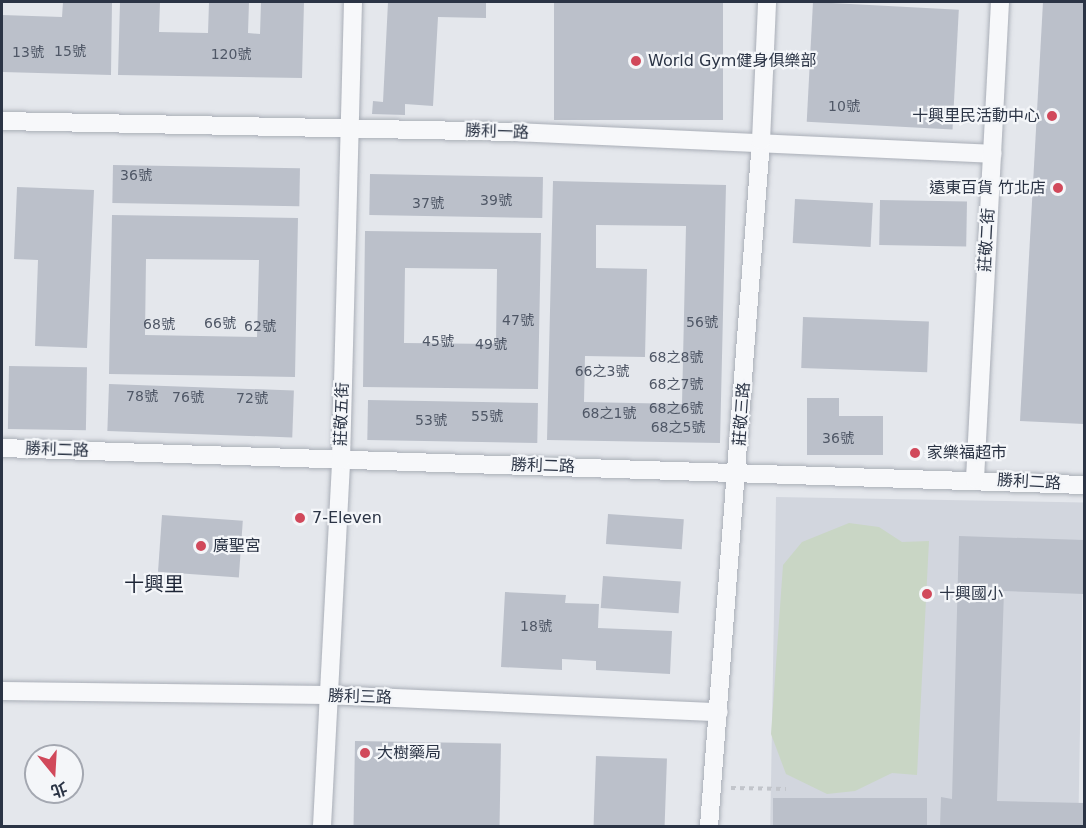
<!DOCTYPE html>
<meta charset="utf-8">
<style>
body{margin:0}
#map{position:relative;width:1086px;height:828px;overflow:hidden;background:#e4e7ec;font-family:"DejaVu Sans","Noto Sans TC",sans-serif}
div>[style]{position:absolute}
[style*='--x']{left:calc(var(--x)*1px);top:calc(var(--y)*1px);width:calc(var(--w)*1px);rotate:calc(var(--a)*1deg)}
.built>*{inset:0;background:#d2d6de;transform-origin:0 0}
.green>*{inset:0;background:#c9d6c5}
.building>*{inset:0;background:#bbc0ca;transform-origin:0 0}
.path>*{height:4px;margin-top:-2px;transform-origin:0;background:repeating-linear-gradient(90deg,#c2c5cb 0 4.5px,transparent 0 9px)}
.roads{filter:drop-shadow(0 0 2px #a9aeb7) drop-shadow(0 0 2px #a9aeb7)}
.street>*{height:18px;margin:-9px;padding:0 9px;transform-origin:9px;border-radius:9px;background:#f7f8fa}
.dots>*{width:16px;height:16px;translate:-50% -50%;box-sizing:border-box;border:3px solid #f4f6f9;border-radius:50%}
span{translate:-50% -50%;white-space:nowrap;text-align:center;line-height:1.15;-webkit-text-stroke:4.5px #f4f6f9;paint-order:stroke}
.number-label{font-size:14px;color:#4f5766}
.number-label span{-webkit-text-stroke-width:0}
.poi-label{font-size:16px;color:#2b3445}
.left{translate:0 -50%;text-align:left}
.right{translate:-100% -50%;text-align:right}
.street-label{font-size:16px;color:#2b3445}
.quarter-label{font-size:20px;color:#1d2536}
.frame{position:absolute;inset:0;border:3px solid #2b3445;pointer-events:none}
.north{position:absolute;left:24px;top:744px;width:60px;height:60px;box-sizing:border-box;background:#f4f6f9;border:2px solid #a4a8b1;border-radius:50%;rotate:162deg;font-size:16px;font-weight:700;line-height:24px;text-align:center;color:#2b3445}
.north::after{content:'';display:block;margin:auto;width:21px;height:27px;background:#d1495b;clip-path:polygon(50% 0,100% 100%,50% 72%,0 100%)}
</style>
<div id="map">
<div class="built">
<div style="left:776px;top:497px;width:308px;height:330px;rotate:1deg"></div>
</div>
<div class="green">
<div style="clip-path:polygon(849px 523px,879px 527px,902px 542px,929px 541px,917px 775px,892px 773px,855px 791px,827px 794px,786px 774px,771px 734px,783px 565px,802px 542px)"></div>
</div>
<div class="building">
<div style="clip-path:polygon(63px 2px,112px 2px,111px 75px,2px 72px,2px 15px,62px 17px)"></div>
<div style="clip-path:polygon(120px 2px,160px 2px,159px 32px,208px 33px,209px 2px,249px 2px,248px 33px,260px 34px,261px 2px,304px 2px,302px 78px,118px 75px)"></div>
<div style="clip-path:polygon(388px 2px,486px 2px,486px 18px,438px 17px,433px 106px,405px 104px,405px 115px,372px 114px,373px 101px,383px 102px)"></div>
<div style="left:554px;top:2px;width:169px;height:118px"></div>
<div style="left:813px;top:2px;width:146px;height:120px;rotate:3deg"></div>
<div style="clip-path:polygon(1043px 2px,1084px 2px,1084px 424px,1020px 421px)"></div>
<div style="left:113px;top:165px;width:187px;height:38px;rotate:1deg"></div>
<div style="left:370px;top:174px;width:173px;height:41px;rotate:1deg"></div>
<div style="clip-path:polygon(evenodd,553px 181px,726px 185px,720px 443px,547px 440px,553px 181px,596px 225px,686px 226px,682px 404px,584px 402px,585px 356px,645px 357px,647px 269px,596px 268px,596px 225px)"></div>
<div style="clip-path:polygon(17px 187px,94px 190px,87px 348px,35px 346px,38px 260px,14px 259px)"></div>
<div style="left:795px;top:199px;width:78px;height:44px;rotate:3deg"></div>
<div style="left:880px;top:200px;width:87px;height:45px;rotate:1deg"></div>
<div style="clip-path:polygon(evenodd,112px 215px,298px 218px,295px 377px,109px 374px,112px 215px,146px 259px,259px 260px,257px 337px,145px 335px,146px 259px)"></div>
<div style="clip-path:polygon(evenodd,365px 231px,541px 233px,538px 389px,363px 387px,365px 231px,405px 268px,497px 269px,496px 344px,404px 343px,405px 268px)"></div>
<div style="left:803px;top:317px;width:126px;height:51px;rotate:2deg"></div>
<div style="left:9px;top:366px;width:78px;height:63px;rotate:1deg"></div>
<div style="left:109px;top:384px;width:185px;height:47px;rotate:2deg"></div>
<div style="clip-path:polygon(807px 398px,839px 398px,839px 416px,883px 416px,883px 455px,807px 455px)"></div>
<div style="left:368px;top:400px;width:170px;height:40px;rotate:1deg"></div>
<div style="left:608px;top:514px;width:76px;height:30px;rotate:4deg"></div>
<div style="left:162px;top:515px;width:81px;height:57px;rotate:4deg"></div>
<div style="clip-path:polygon(959px 536px,1084px 540px,1084px 594px,1004px 591px,997px 801px,1084px 803px,1084px 826px,940px 826px,941px 797px,952px 799px)"></div>
<div style="left:603px;top:576px;width:78px;height:32px;rotate:4deg"></div>
<div style="clip-path:polygon(505px 592px,566px 595px,565px 603px,599px 604px,598px 628px,672px 631px,670px 674px,596px 670px,596px 661px,562px 659px,562px 670px,501px 667px)"></div>
<div style="left:355px;top:741px;width:146px;height:85px;rotate:1deg"></div>
<div style="left:596px;top:756px;width:71px;height:70px;rotate:2deg"></div>
<div style="left:773px;top:798px;width:154px;height:28px"></div>
</div>
<div class="path">
<div style="--x:731;--y:788;--w:55;--a:1"></div>
</div>
<div class="roads">
<div class="street">
<div style="--x:2;--y:121;--w:511;--a:1.23"></div>
<div style="--x:513;--y:132;--w:480;--a:2.6"></div>
<div style="--x:2;--y:448;--w:1083;--a:1.96"></div>
<div style="--x:975;--y:479;--w:478;--a:-87"></div>
<div style="--x:2;--y:691;--w:324;--a:0.7"></div>
<div style="--x:326;--y:695;--w:393;--a:2.5"></div>
<div style="--x:322;--y:826;--w:366;--a:-87"></div>
<div style="--x:341;--y:460;--w:458;--a:-88.5"></div>
<div style="--x:709;--y:826;--w:687;--a:-85.66"></div>
<div style="--x:761;--y:141;--w:139;--a:-87.5"></div>
</div>
</div>
<div class="dots">
<div style="left:636px;top:61px;background:#d1495b"></div>
<div style="left:1052px;top:116px;background:#d1495b"></div>
<div style="left:1058px;top:188px;background:#d1495b"></div>
<div style="left:915px;top:453px;background:#d1495b"></div>
<div style="left:300px;top:518px;background:#d1495b"></div>
<div style="left:201px;top:546px;background:#d1495b"></div>
<div style="left:927px;top:594px;background:#d1495b"></div>
<div style="left:365px;top:753px;background:#d1495b"></div>
</div>
<div class="number-label">
<span style="left:70px;top:51px">15號</span>
<span style="left:28px;top:52px">13號</span>
<span style="left:231px;top:54px">120號</span>
<span style="left:844px;top:106px">10號</span>
<span style="left:136px;top:175px">36號</span>
<span style="left:496px;top:200px">39號</span>
<span style="left:428px;top:203px">37號</span>
<span style="left:518px;top:320px">47號</span>
<span style="left:702px;top:322px">56號</span>
<span style="left:220px;top:323px">66號</span>
<span style="left:159px;top:324px">68號</span>
<span style="left:260px;top:326px">62號</span>
<span style="left:438px;top:341px">45號</span>
<span style="left:491px;top:344px">49號</span>
<span style="left:676px;top:357px">68之8號</span>
<span style="left:602px;top:371px">66之3號</span>
<span style="left:676px;top:384px">68之7號</span>
<span style="left:142px;top:396px">78號</span>
<span style="left:188px;top:397px">76號</span>
<span style="left:252px;top:398px">72號</span>
<span style="left:676px;top:408px">68之6號</span>
<span style="left:609px;top:413px">68之1號</span>
<span style="left:487px;top:416px">55號</span>
<span style="left:431px;top:420px">53號</span>
<span style="left:678px;top:427px">68之5號</span>
<span style="left:838px;top:438px">36號</span>
<span style="left:536px;top:626px">18號</span>
</div>
<div class="poi-label">
<span class="left" style="left:648px;top:61px">World Gym健身俱樂部</span>
<span class="right" style="left:1040px;top:116px">十興里民活動中心</span>
<span class="right" style="left:1046px;top:188px">遠東百貨 竹北店</span>
<span class="left" style="left:927px;top:453px">家樂福超市</span>
<span class="left" style="left:312px;top:518px">7-Eleven</span>
<span class="left" style="left:213px;top:546px">廣聖宮</span>
<span class="left" style="left:939px;top:594px">十興國小</span>
<span class="left" style="left:377px;top:753px">大樹藥局</span>
</div>
<div class="street-label">
<span style="left:497px;top:132px;rotate:2deg">勝利一路</span>
<span style="left:987px;top:240px;rotate:-87deg">莊敬二街</span>
<span style="left:342px;top:414px;rotate:-88deg">莊敬五街</span>
<span style="left:742px;top:414px;rotate:-86deg">莊敬三路</span>
<span style="left:57px;top:450px;rotate:2deg">勝利二路</span>
<span style="left:543px;top:466px;rotate:2deg">勝利二路</span>
<span style="left:1029px;top:482px;rotate:3deg">勝利二路</span>
<span style="left:360px;top:697px;rotate:2deg">勝利三路</span>
</div>
<div class="quarter-label">
<span style="left:154px;top:584px">十興里</span>
</div>
<div class="frame"></div>
<div class="north">北</div>
</div>
